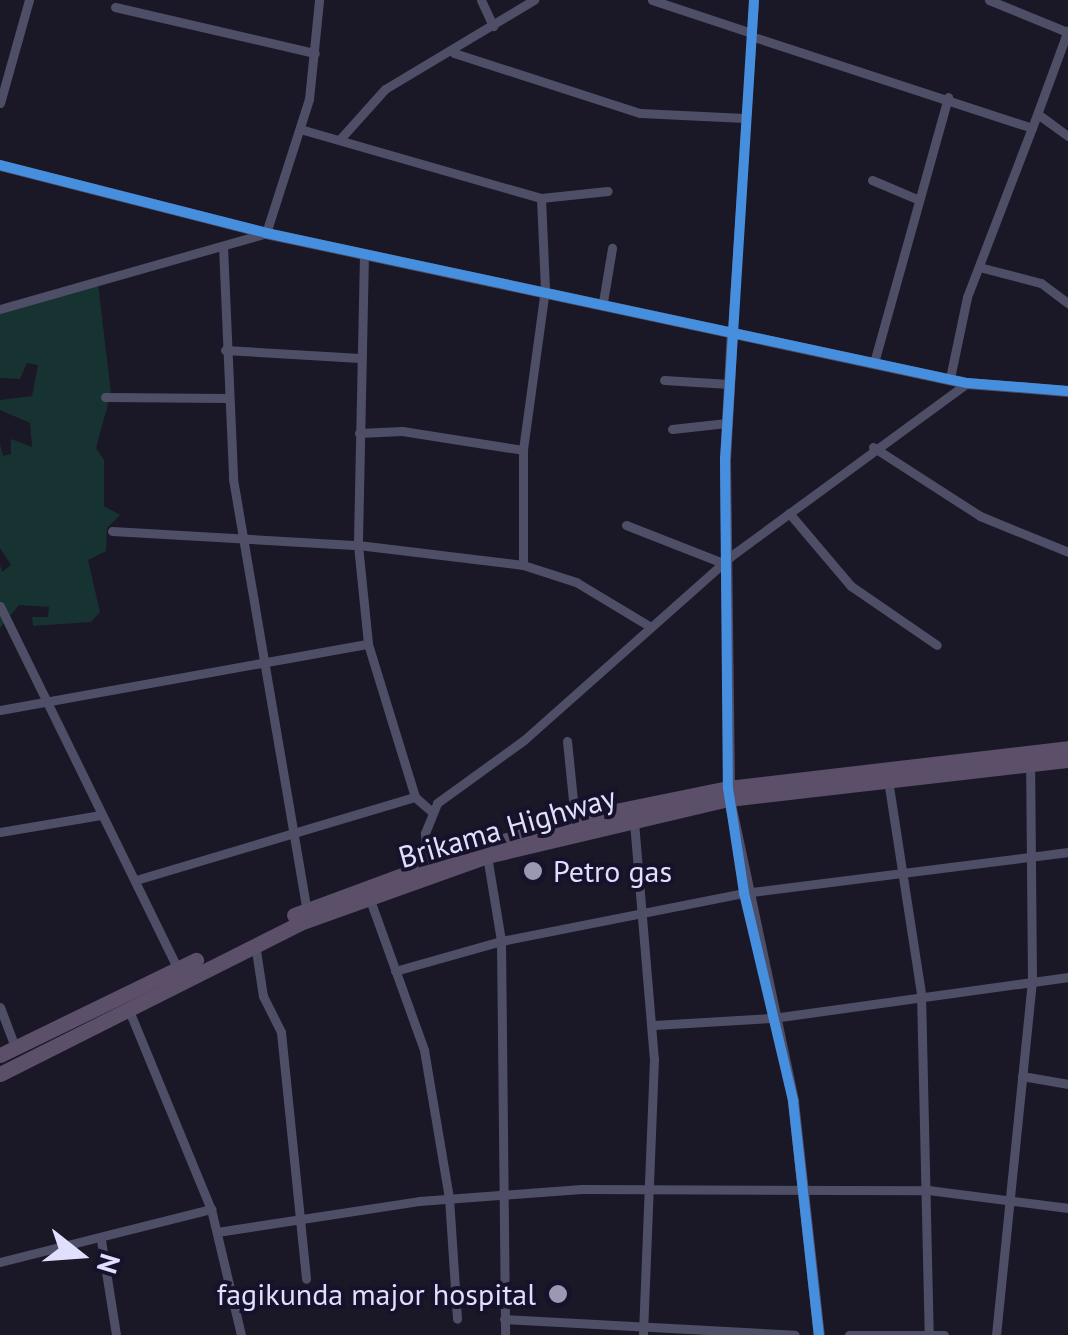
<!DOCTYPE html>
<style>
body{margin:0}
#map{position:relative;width:1068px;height:1335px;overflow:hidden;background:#1a1826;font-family:"PT Sans",sans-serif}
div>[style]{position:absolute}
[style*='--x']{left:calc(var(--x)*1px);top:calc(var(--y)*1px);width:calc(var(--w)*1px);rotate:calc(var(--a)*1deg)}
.green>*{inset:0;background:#163231}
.minor>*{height:9px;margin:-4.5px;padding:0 4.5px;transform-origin:4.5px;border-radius:4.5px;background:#4e4e67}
.tertiary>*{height:11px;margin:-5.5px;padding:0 5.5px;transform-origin:5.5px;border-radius:5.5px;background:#4e4e67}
.trunk>*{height:15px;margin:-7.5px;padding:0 7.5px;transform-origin:7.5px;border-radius:7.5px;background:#5b4f69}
.cycleway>*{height:10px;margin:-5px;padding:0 5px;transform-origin:5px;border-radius:5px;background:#468fdf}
.dots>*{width:28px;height:28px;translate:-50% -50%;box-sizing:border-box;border:5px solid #16122c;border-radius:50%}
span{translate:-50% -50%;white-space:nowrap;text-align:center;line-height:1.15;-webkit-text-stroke:8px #16122c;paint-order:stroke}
.street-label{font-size:30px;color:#e1dffe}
.poi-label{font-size:30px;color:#e1dffe}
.left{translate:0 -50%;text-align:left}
.right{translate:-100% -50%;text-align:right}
.north{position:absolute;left:30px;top:1205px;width:100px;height:100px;-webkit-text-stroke:8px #16122c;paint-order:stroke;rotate:107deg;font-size:28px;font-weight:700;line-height:40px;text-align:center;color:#e1dffe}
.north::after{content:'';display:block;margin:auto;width:35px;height:45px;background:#e1dffe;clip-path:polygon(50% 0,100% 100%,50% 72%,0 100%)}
</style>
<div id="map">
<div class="green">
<div style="clip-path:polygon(98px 284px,111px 393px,96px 448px,104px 460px,104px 506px,120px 515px,107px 528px,106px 551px,88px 560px,100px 612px,91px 622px,33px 626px,32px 617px,48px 617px,49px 607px,19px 605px,0 628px,0 564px,2px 572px,11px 565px,0 548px,0 444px,3px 456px,11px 454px,11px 439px,32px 447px,30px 423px,0 410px,0 400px,32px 396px,38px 365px,27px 363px,20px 379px,0 378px,0 314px)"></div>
</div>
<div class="minor">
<div style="--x:481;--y:0;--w:29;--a:65"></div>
<div style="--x:652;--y:0;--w:105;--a:18.3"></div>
<div style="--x:989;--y:0;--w:84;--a:22.3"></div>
<div style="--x:115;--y:7;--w:205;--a:13"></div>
<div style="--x:757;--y:38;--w:289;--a:18.1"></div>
<div style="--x:1032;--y:128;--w:104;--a:-69.8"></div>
<div style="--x:454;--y:53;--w:195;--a:17.9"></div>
<div style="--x:640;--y:113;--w:105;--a:2.7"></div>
<div style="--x:0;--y:103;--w:107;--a:-74.3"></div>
<div style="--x:1039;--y:115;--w:36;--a:36"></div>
<div style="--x:300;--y:129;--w:251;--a:16"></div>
<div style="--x:541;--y:198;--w:91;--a:87.5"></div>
<div style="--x:545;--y:289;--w:162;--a:97.8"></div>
<div style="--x:523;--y:450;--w:115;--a:90"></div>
<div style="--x:341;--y:138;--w:66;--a:-48.1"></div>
<div style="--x:385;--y:89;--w:174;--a:-30.9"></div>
<div style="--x:872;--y:180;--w:49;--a:22.9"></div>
<div style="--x:541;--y:198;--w:67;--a:-6"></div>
<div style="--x:223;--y:246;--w:233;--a:87.5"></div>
<div style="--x:233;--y:479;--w:437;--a:80.3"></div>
<div style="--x:364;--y:254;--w:291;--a:91.2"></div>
<div style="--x:358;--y:545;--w:100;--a:84.2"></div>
<div style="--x:368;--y:644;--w:160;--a:72.9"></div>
<div style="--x:415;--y:797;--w:21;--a:41"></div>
<div style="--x:979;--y:267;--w:64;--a:14.5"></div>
<div style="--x:1041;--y:283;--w:34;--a:37"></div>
<div style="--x:603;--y:302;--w:55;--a:-80.5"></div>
<div style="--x:0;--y:309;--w:277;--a:-15.9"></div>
<div style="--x:266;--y:233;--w:141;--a:-72.2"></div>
<div style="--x:309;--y:99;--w:100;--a:-84.2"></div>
<div style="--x:732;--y:330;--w:331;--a:-86.2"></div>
<div style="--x:225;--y:350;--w:135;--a:3.4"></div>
<div style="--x:875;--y:359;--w:272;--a:-74.4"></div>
<div style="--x:950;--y:378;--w:83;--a:-78.1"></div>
<div style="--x:967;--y:297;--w:181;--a:-69"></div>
<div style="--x:664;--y:380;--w:65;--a:3.5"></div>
<div style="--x:105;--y:397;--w:122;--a:0.5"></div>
<div style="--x:672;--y:429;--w:55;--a:-6.2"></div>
<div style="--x:359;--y:433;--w:43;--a:-2.7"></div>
<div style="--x:402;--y:431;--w:122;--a:8.9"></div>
<div style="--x:873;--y:447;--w:127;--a:32.8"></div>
<div style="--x:980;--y:516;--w:95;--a:22.2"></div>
<div style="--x:789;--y:513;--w:96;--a:49.7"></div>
<div style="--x:851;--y:586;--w:104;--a:34.5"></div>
<div style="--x:626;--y:525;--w:104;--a:21.4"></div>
<div style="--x:112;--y:531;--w:246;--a:3.3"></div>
<div style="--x:358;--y:545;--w:166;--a:6.9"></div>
<div style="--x:523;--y:565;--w:56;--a:17.8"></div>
<div style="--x:576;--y:582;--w:87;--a:31"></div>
<div style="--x:0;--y:606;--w:404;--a:63.9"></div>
<div style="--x:0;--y:710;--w:374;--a:-10.2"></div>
<div style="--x:567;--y:741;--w:79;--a:84.2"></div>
<div style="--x:888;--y:780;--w:216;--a:81.2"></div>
<div style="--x:921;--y:993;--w:340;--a:88.7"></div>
<div style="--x:634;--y:822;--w:238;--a:85.2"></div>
<div style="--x:654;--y:1059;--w:276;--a:92.3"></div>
<div style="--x:0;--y:832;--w:102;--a:-9.6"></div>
<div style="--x:487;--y:856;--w:86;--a:80.6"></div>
<div style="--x:501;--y:941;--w:394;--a:89.4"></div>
<div style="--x:428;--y:869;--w:36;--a:-95"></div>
<div style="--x:425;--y:833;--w:32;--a:-68"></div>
<div style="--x:437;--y:803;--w:107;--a:-35.9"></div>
<div style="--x:524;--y:740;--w:277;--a:-41.6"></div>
<div style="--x:731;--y:556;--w:293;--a:-36.2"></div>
<div style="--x:136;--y:880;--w:291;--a:-16.6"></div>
<div style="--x:369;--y:897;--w:163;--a:70.2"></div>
<div style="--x:424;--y:1050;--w:150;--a:80.4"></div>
<div style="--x:449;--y:1198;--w:121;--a:86.2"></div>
<div style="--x:255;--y:944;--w:53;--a:81.3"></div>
<div style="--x:263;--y:996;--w:40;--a:63.4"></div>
<div style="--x:281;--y:1032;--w:248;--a:84.2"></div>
<div style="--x:395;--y:971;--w:110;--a:-15.8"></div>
<div style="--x:501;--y:941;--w:248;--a:-11.2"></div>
<div style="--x:744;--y:893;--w:327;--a:-7.2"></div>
<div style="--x:0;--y:1007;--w:43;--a:69.4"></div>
<div style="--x:128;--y:1008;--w:217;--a:67.6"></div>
<div style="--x:211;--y:1209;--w:130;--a:76.6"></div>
<div style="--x:654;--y:1025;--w:119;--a:-3.4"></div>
<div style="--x:773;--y:1018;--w:298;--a:-7.9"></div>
<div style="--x:1022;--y:1076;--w:47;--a:9.9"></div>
<div style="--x:217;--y:1232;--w:204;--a:-8.7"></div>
<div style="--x:419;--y:1201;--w:163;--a:-4.2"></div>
<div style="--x:582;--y:1189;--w:346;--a:0.2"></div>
<div style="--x:928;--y:1190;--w:141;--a:7.3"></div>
<div style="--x:101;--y:1240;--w:96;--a:81"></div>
<div style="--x:0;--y:1262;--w:218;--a:-14.1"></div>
<div style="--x:504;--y:1319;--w:291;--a:3.1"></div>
<div style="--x:849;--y:1335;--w:95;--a:0"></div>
<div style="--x:996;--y:1335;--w:357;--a:-84.2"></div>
<div style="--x:1032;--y:980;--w:216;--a:-90.5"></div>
</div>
<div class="tertiary">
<div style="--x:0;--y:165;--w:275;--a:14.3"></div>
<div style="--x:266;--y:233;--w:717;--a:12.08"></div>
<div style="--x:967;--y:383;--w:101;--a:4.5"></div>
<div style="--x:732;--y:330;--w:128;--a:93.1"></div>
<div style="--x:725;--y:458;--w:341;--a:89.3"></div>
<div style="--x:729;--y:799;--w:309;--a:78"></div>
<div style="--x:793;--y:1101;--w:235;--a:83.7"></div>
</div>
<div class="trunk">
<div style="--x:294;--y:915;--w:188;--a:-20.3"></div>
<div style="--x:470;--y:850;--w:150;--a:-15.1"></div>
<div style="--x:615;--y:811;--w:115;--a:-11.5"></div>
<div style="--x:728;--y:788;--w:342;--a:-6.7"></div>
<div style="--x:0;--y:1055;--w:218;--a:-25.9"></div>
<div style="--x:0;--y:1074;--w:336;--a:-26.7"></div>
<div style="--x:300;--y:923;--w:199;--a:-19.7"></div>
<div style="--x:487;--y:856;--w:249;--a:-13.3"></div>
<div style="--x:729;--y:799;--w:341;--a:-6.6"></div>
</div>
<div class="cycleway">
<div style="--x:754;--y:0;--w:459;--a:93.6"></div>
<div style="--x:725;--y:458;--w:330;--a:89.5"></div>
<div style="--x:728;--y:788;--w:106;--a:81.3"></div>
<div style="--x:744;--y:893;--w:214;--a:76.7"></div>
<div style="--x:793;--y:1101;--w:235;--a:83.7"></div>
<div style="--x:0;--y:165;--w:275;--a:14.3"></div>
<div style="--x:266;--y:233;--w:717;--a:12.08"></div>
<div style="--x:967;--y:383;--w:101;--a:4.5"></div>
</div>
<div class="dots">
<div style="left:533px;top:871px;background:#9b99b2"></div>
<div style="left:558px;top:1294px;background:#9b99b2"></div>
</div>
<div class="street-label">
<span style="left:507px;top:827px;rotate:-16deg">Brikama Highway</span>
</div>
<div class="poi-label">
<span class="left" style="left:553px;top:871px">Petro gas</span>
<span class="right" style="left:536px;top:1294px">fagikunda major hospital</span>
</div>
<div class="north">N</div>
</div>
